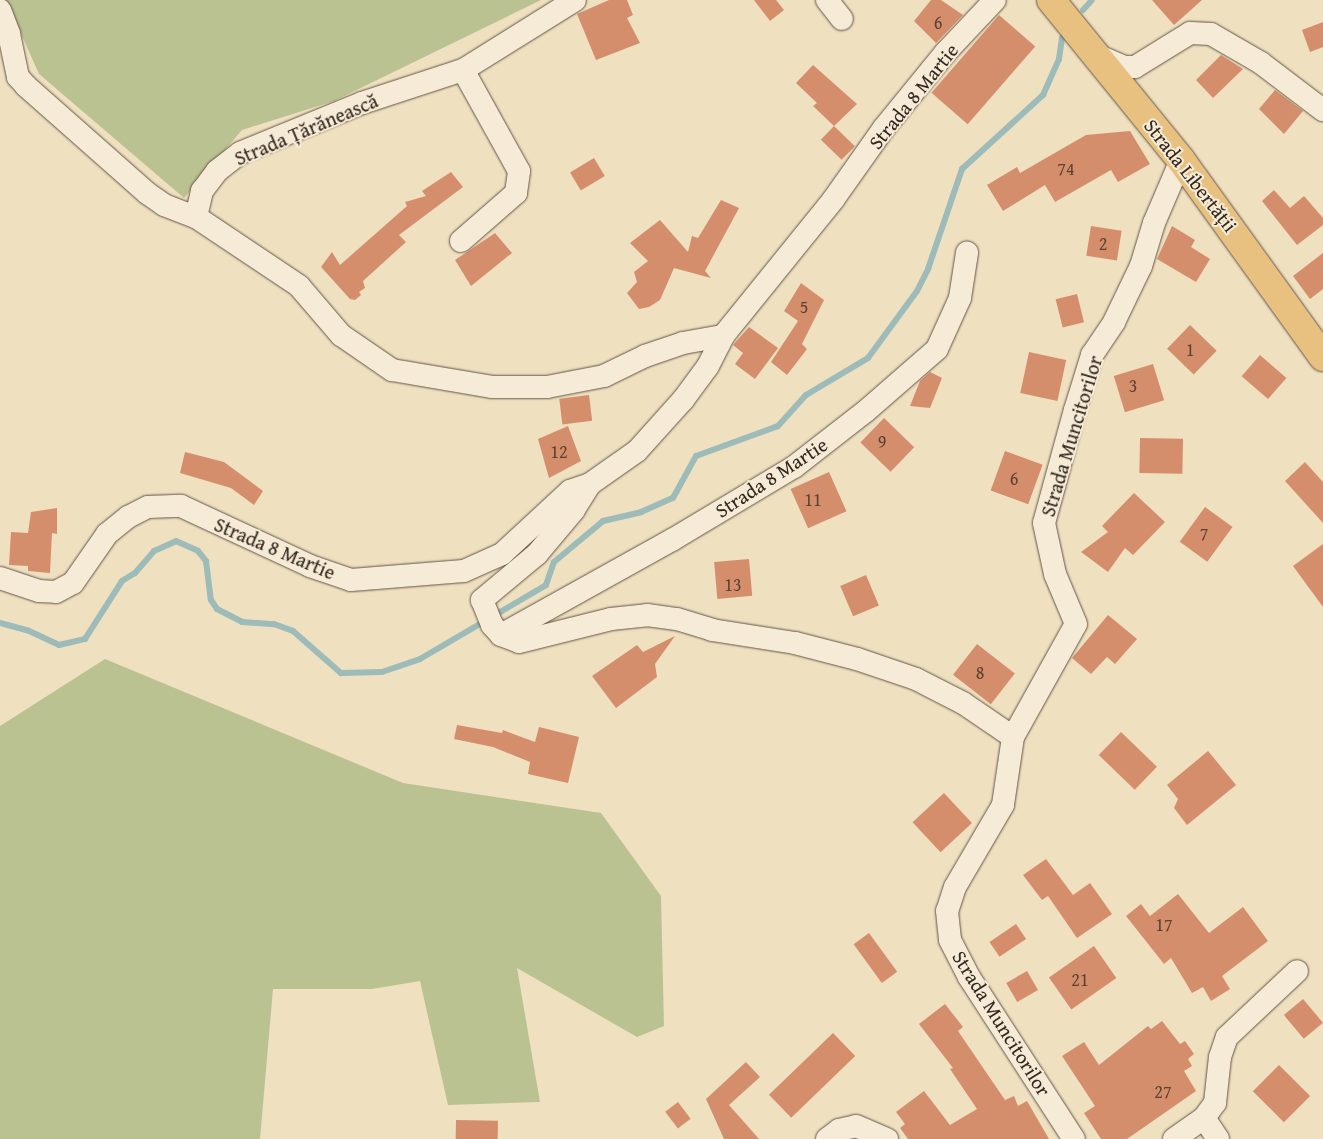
<!DOCTYPE html>
<meta charset="utf-8">
<style>
body{margin:0}
#map{position:relative;width:1323px;height:1139px;overflow:hidden;background:#efe0c0;font-family:"Gentium Book Plus",serif}
div>[style]{position:absolute}
[style*='--x']{left:calc(var(--x)*1px);top:calc(var(--y)*1px);width:calc(var(--w)*1px);rotate:calc(var(--a)*1deg)}
.green>*{inset:0;background:#bac292}
.stream>*{height:6px;margin:-3px;padding:0 3px;transform-origin:3px;border-radius:3px;background:#9cbbb9}
.building>*{inset:0;background:#d58e6c;transform-origin:0 0}
.roads{filter:drop-shadow(0 0 1px #635546) drop-shadow(0 0 1px #635546)}
.minor>*{height:22px;margin:-11px;padding:0 11px;transform-origin:11px;border-radius:11px;background:#f5ebd6}
.highway>*{height:28px;margin:-14px;padding:0 14px;transform-origin:14px;border-radius:14px;background:#e8c080}
span{translate:-50% -50%;white-space:nowrap;text-align:center;line-height:1.15;-webkit-text-stroke:4px #f5ebd6;paint-order:stroke}
.number-label{font-size:18px;color:#5c4132}
.number-label span{-webkit-text-stroke-width:0}
.street-label{font-size:20px;color:#34271e}
</style>
<div id="map">
<div class="green">
<div style="clip-path:polygon(6px 0,541px 0,334px 101px,242px 130px,184px 198px,39px 74px)"></div>
<div style="clip-path:polygon(105px 659px,403px 783px,601px 813px,661px 896px,664px 1026px,637px 1037px,517px 968px,540px 1102px,448px 1105px,420px 981px,372px 989px,273px 989px,260px 1139px,0 1139px,0 726px)"></div>
</div>
<div class="stream">
<div style="--x:1083;--y:10;--w:13;--a:-48"></div>
<div style="--x:0;--y:623;--w:28;--a:15"></div>
<div style="--x:27;--y:630;--w:35;--a:25"></div>
<div style="--x:59;--y:645;--w:27;--a:-13"></div>
<div style="--x:85;--y:639;--w:69;--a:-57.5"></div>
<div style="--x:122;--y:581;--w:15;--a:-32"></div>
<div style="--x:135;--y:573;--w:29;--a:-49"></div>
<div style="--x:154;--y:551;--w:24;--a:-24"></div>
<div style="--x:176;--y:541;--w:24;--a:24"></div>
<div style="--x:198;--y:551;--w:13;--a:51"></div>
<div style="--x:206;--y:561;--w:39;--a:83"></div>
<div style="--x:211;--y:600;--w:11;--a:56"></div>
<div style="--x:217;--y:609;--w:28;--a:27"></div>
<div style="--x:242;--y:622;--w:32;--a:4"></div>
<div style="--x:274;--y:624;--w:20;--a:20"></div>
<div style="--x:293;--y:631;--w:64;--a:41.2"></div>
<div style="--x:341;--y:673;--w:41;--a:-1.4"></div>
<div style="--x:382;--y:672;--w:40;--a:-18.9"></div>
<div style="--x:420;--y:659;--w:146;--a:-30.4"></div>
<div style="--x:546;--y:585;--w:24;--a:-71"></div>
<div style="--x:554;--y:562;--w:64;--a:-39.9"></div>
<div style="--x:603;--y:521;--w:39;--a:-13"></div>
<div style="--x:641;--y:512;--w:35;--a:-24"></div>
<div style="--x:673;--y:498;--w:48;--a:-61.3"></div>
<div style="--x:696;--y:456;--w:87;--a:-20.1"></div>
<div style="--x:778;--y:426;--w:42;--a:-47.9"></div>
<div style="--x:806;--y:395;--w:72;--a:-30.8"></div>
<div style="--x:868;--y:358;--w:83;--a:-53.8"></div>
<div style="--x:917;--y:291;--w:25;--a:-63"></div>
<div style="--x:928;--y:269;--w:106;--a:-71.2"></div>
<div style="--x:962;--y:169;--w:110;--a:-42.4"></div>
<div style="--x:1043;--y:95;--w:39;--a:-66"></div>
<div style="--x:1059;--y:59;--w:22;--a:-82"></div>
</div>
<div class="building">
<div style="clip-path:polygon(609px 0,627px 0,633px 15px,627px 18px,640px 43px,596px 60px,577px 14px)"></div>
<div style="clip-path:polygon(754px 0,776px 0,784px 10px,770px 21px)"></div>
<div style="clip-path:polygon(931px 0,941px 0,963px 15px,936px 43px,914px 21px)"></div>
<div style="clip-path:polygon(1152px 0,1202px 0,1174px 25px)"></div>
<div style="left:999px;top:15px;width:48px;height:103px;rotate:41deg"></div>
<div style="clip-path:polygon(1323px 22px,1323px 47px,1310px 52px,1302px 30px)"></div>
<div style="clip-path:polygon(1221px 55px,1243px 69px,1213px 98px,1196px 80px)"></div>
<div style="clip-path:polygon(813px 65px,857px 104px,834px 126px,813px 106px,817px 103px,796px 83px)"></div>
<div style="clip-path:polygon(1275px 90px,1303px 111px,1284px 134px,1259px 109px)"></div>
<div style="left:834px;top:126px;width:29px;height:19px;rotate:44deg"></div>
<div style="clip-path:polygon(1130px 131px,1150px 164px,1118px 182px,1111px 170px,1055px 202px,1045px 185px,1003px 211px,987px 185px,1017px 167px,1020px 173px,1086px 135px)"></div>
<div style="left:594px;top:158px;width:21px;height:28px;rotate:59deg"></div>
<div style="clip-path:polygon(451px 172px,463px 187px,399px 235px,406px 242px,363px 281px,365px 288px,359px 292px,361px 295px,355px 300px,350px 299px,321px 267px,332px 252px,340px 265px,407px 206px,405px 202px,426px 196px,422px 191px)"></div>
<div style="clip-path:polygon(1274px 190px,1290px 208px,1304px 196px,1323px 218px,1323px 225px,1297px 245px,1262px 201px)"></div>
<div style="clip-path:polygon(721px 200px,739px 208px,705px 271px,711px 278px,674px 268px,660px 300px,649px 307px,639px 309px,627px 293px,637px 282px,634px 272px,648px 261px,630px 243px,660px 220px,688px 252px,692px 236px,698px 238px)"></div>
<div style="left:1091px;top:226px;width:31px;height:30px;rotate:9deg"></div>
<div style="clip-path:polygon(1172px 226px,1195px 240px,1191px 247px,1210px 259px,1196px 282px,1157px 259px)"></div>
<div style="clip-path:polygon(495px 233px,512px 253px,471px 286px,455px 260px)"></div>
<div style="clip-path:polygon(1323px 253px,1323px 289px,1310px 299px,1293px 276px)"></div>
<div style="clip-path:polygon(801px 283px,824px 300px,802px 344px,807px 349px,787px 375px,771px 362px,798px 321px,784px 311px)"></div>
<div style="left:1077px;top:294px;width:29px;height:22px;rotate:76deg"></div>
<div style="left:1190px;top:325px;width:37px;height:33px;rotate:44deg"></div>
<div style="clip-path:polygon(749px 327px,778px 348px,755px 379px,735px 364px,743px 353px,733px 345px)"></div>
<div style="left:1029px;top:352px;width:38px;height:42px;rotate:12deg"></div>
<div style="left:1260px;top:355px;width:35px;height:28px;rotate:41deg"></div>
<div style="left:1153px;top:364px;width:38px;height:41px;rotate:73deg"></div>
<div style="clip-path:polygon(930px 372px,942px 378px,930px 408px,910px 406px,920px 381px)"></div>
<div style="left:589px;top:395px;width:26px;height:30px;rotate:83deg"></div>
<div style="left:884px;top:418px;width:42px;height:34px;rotate:44deg"></div>
<div style="clip-path:polygon(568px 426px,581px 461px,549px 478px,538px 439px)"></div>
<div style="left:1140px;top:438px;width:43px;height:35px;rotate:1deg"></div>
<div style="left:1005px;top:451px;width:40px;height:42px;rotate:20deg"></div>
<div style="clip-path:polygon(185px 452px,224px 462px,263px 491px,254px 505px,231px 488px,180px 473px)"></div>
<div style="clip-path:polygon(1305px 462px,1323px 482px,1323px 523px,1285px 481px)"></div>
<div style="left:829px;top:472px;width:43px;height:42px;rotate:66deg"></div>
<div style="clip-path:polygon(1134px 493px,1165px 522px,1133px 555px,1125px 548px,1108px 572px,1081px 552px,1108px 532px,1102px 526px)"></div>
<div style="left:1205px;top:507px;width:34px;height:43px;rotate:36deg"></div>
<div style="clip-path:polygon(57px 508px,57px 534px,52px 533px,50px 573px,28px 571px,28px 566px,9px 565px,11px 532px,28px 533px,31px 512px)"></div>
<div style="clip-path:polygon(1323px 544px,1323px 607px,1293px 566px)"></div>
<div style="left:749px;top:559px;width:37px;height:35px;rotate:85deg"></div>
<div style="left:866px;top:575px;width:33px;height:28px;rotate:67deg"></div>
<div style="clip-path:polygon(1108px 615px,1137px 639px,1115px 664px,1107px 657px,1091px 674px,1072px 658px)"></div>
<div style="clip-path:polygon(675px 636px,655px 664px,657px 677px,616px 708px,592px 676px,637px 645px,643px 652px)"></div>
<div style="left:977px;top:644px;width:48px;height:39px;rotate:38deg"></div>
<div style="clip-path:polygon(457px 725px,502px 733px,503px 730px,535px 742px,539px 727px,579px 737px,568px 783px,528px 774px,530px 762px,493px 747px,454px 739px)"></div>
<div style="left:1121px;top:732px;width:50px;height:32px;rotate:44deg"></div>
<div style="clip-path:polygon(1208px 751px,1236px 785px,1187px 825px,1174px 808px,1178px 799px,1167px 785px)"></div>
<div style="left:944px;top:793px;width:41px;height:43px;rotate:47deg"></div>
<div style="clip-path:polygon(1046px 859px,1073px 895px,1090px 883px,1112px 914px,1077px 938px,1048px 896px,1042px 900px,1023px 875px)"></div>
<div style="clip-path:polygon(1178px 894px,1209px 933px,1243px 907px,1268px 941px,1222px 976px,1230px 989px,1211px 1001px,1203px 987px,1192px 993px,1171px 958px,1164px 964px,1126px 916px,1141px 904px,1150px 916px)"></div>
<div style="left:1016px;top:924px;width:18px;height:32px;rotate:56deg"></div>
<div style="left:869px;top:933px;width:48px;height:19px;rotate:54deg"></div>
<div style="left:1094px;top:946px;width:39px;height:55px;rotate:55deg"></div>
<div style="left:1027px;top:971px;width:22px;height:24px;rotate:60deg"></div>
<div style="left:1303px;top:999px;width:31px;height:25px;rotate:50deg"></div>
<div style="clip-path:polygon(945px 1004px,963px 1027px,958px 1031px,1005px 1100px,1014px 1096px,1018px 1106px,1027px 1101px,1049px 1139px,908px 1139px,900px 1128px,905px 1124px,896px 1112px,924px 1091px,950px 1125px,977px 1109px,950px 1069px,953px 1068px,919px 1024px)"></div>
<div style="clip-path:polygon(1162px 1021px,1180px 1044px,1185px 1041px,1194px 1054px,1188px 1059px,1192px 1066px,1184px 1071px,1196px 1091px,1127px 1139px,1101px 1139px,1084px 1113px,1095px 1106px,1062px 1056px,1084px 1042px,1099px 1065px,1148px 1026px,1151px 1029px)"></div>
<div style="left:833px;top:1033px;width:32px;height:89px;rotate:46deg"></div>
<div style="clip-path:polygon(746px 1062px,760px 1077px,729px 1105px,759px 1139px,724px 1139px,706px 1099px)"></div>
<div style="left:1279px;top:1065px;width:44px;height:37px;rotate:45deg"></div>
<div style="left:678px;top:1102px;width:21px;height:16px;rotate:53deg"></div>
<div style="left:456px;top:1120px;width:42px;height:19px;rotate:1deg"></div>
</div>
<div class="roads">
<div class="minor">
<div style="--x:827;--y:0;--w:24;--a:52"></div>
<div style="--x:0;--y:10;--w:26;--a:69"></div>
<div style="--x:9;--y:34;--w:44;--a:78.2"></div>
<div style="--x:18;--y:77;--w:12;--a:48"></div>
<div style="--x:26;--y:86;--w:162;--a:41.5"></div>
<div style="--x:147;--y:193;--w:21;--a:35"></div>
<div style="--x:164;--y:205;--w:34;--a:21"></div>
<div style="--x:196;--y:217;--w:124;--a:33.8"></div>
<div style="--x:299;--y:286;--w:65;--a:49.4"></div>
<div style="--x:341;--y:335;--w:62;--a:34.5"></div>
<div style="--x:392;--y:370;--w:101;--a:9.6"></div>
<div style="--x:492;--y:387;--w:55;--a:0"></div>
<div style="--x:547;--y:387;--w:58;--a:-10.9"></div>
<div style="--x:604;--y:376;--w:46;--a:-26"></div>
<div style="--x:645;--y:356;--w:40;--a:-18.9"></div>
<div style="--x:683;--y:343;--w:41;--a:-9.9"></div>
<div style="--x:1094;--y:54;--w:34;--a:23"></div>
<div style="--x:1125;--y:67;--w:10;--a:0"></div>
<div style="--x:1135;--y:67;--w:65;--a:-31.7"></div>
<div style="--x:1190;--y:33;--w:21;--a:3"></div>
<div style="--x:1211;--y:34;--w:58;--a:30.1"></div>
<div style="--x:1261;--y:63;--w:78;--a:37.2"></div>
<div style="--x:196;--y:217;--w:27;--a:-77"></div>
<div style="--x:202;--y:191;--w:25;--a:-53"></div>
<div style="--x:217;--y:171;--w:29;--a:-38"></div>
<div style="--x:240;--y:153;--w:132;--a:-22.3"></div>
<div style="--x:362;--y:103;--w:106;--a:-18.1"></div>
<div style="--x:463;--y:70;--w:132;--a:-32"></div>
<div style="--x:461;--y:241;--w:73;--a:-41.1"></div>
<div style="--x:516;--y:193;--w:22;--a:-82"></div>
<div style="--x:519;--y:171;--w:115;--a:-119"></div>
<div style="--x:590;--y:484;--w:31;--a:122"></div>
<div style="--x:574;--y:510;--w:57;--a:130.1"></div>
<div style="--x:537;--y:554;--w:72;--a:140.1"></div>
<div style="--x:482;--y:600;--w:27;--a:68"></div>
<div style="--x:492;--y:625;--w:13;--a:48"></div>
<div style="--x:501;--y:635;--w:19;--a:21"></div>
<div style="--x:519;--y:642;--w:95;--a:-14"></div>
<div style="--x:611;--y:619;--w:36;--a:-6"></div>
<div style="--x:647;--y:615;--w:30;--a:8"></div>
<div style="--x:677;--y:619;--w:37;--a:17"></div>
<div style="--x:712;--y:630;--w:84;--a:8.9"></div>
<div style="--x:795;--y:643;--w:64;--a:14.5"></div>
<div style="--x:857;--y:659;--w:62;--a:18.7"></div>
<div style="--x:916;--y:679;--w:53;--a:27.1"></div>
<div style="--x:963;--y:703;--w:60;--a:34.2"></div>
<div style="--x:1013;--y:737;--w:69;--a:98.4"></div>
<div style="--x:1003;--y:805;--w:95;--a:120.3"></div>
<div style="--x:955;--y:887;--w:25;--a:108"></div>
<div style="--x:947;--y:911;--w:29;--a:84"></div>
<div style="--x:950;--y:940;--w:42;--a:62.8"></div>
<div style="--x:969;--y:977;--w:193;--a:57.1"></div>
<div style="--x:0;--y:578;--w:41;--a:18.4"></div>
<div style="--x:39;--y:591;--w:17;--a:3"></div>
<div style="--x:56;--y:592;--w:19;--a:-28"></div>
<div style="--x:73;--y:583;--w:60;--a:-55.2"></div>
<div style="--x:107;--y:534;--w:27;--a:-39"></div>
<div style="--x:128;--y:517;--w:22;--a:-27"></div>
<div style="--x:148;--y:507;--w:33;--a:-2"></div>
<div style="--x:181;--y:506;--w:142;--a:24.9"></div>
<div style="--x:310;--y:566;--w:43;--a:18.9"></div>
<div style="--x:351;--y:580;--w:113;--a:-4.6"></div>
<div style="--x:464;--y:571;--w:42;--a:-24.1"></div>
<div style="--x:502;--y:554;--w:93;--a:-42.8"></div>
<div style="--x:570;--y:491;--w:21;--a:-19"></div>
<div style="--x:590;--y:484;--w:57;--a:-35.1"></div>
<div style="--x:637;--y:451;--w:69;--a:-48"></div>
<div style="--x:683;--y:400;--w:42;--a:-53.7"></div>
<div style="--x:708;--y:366;--w:34;--a:-63"></div>
<div style="--x:723;--y:336;--w:175;--a:-51"></div>
<div style="--x:833;--y:200;--w:88;--a:-54.7"></div>
<div style="--x:884;--y:128;--w:98;--a:-50.8"></div>
<div style="--x:946;--y:52;--w:71;--a:-46.7"></div>
<div style="--x:501;--y:635;--w:196;--a:-29.1"></div>
<div style="--x:672;--y:540;--w:142;--a:-30.9"></div>
<div style="--x:794;--y:467;--w:91;--a:-37.9"></div>
<div style="--x:866;--y:411;--w:94;--a:-41.1"></div>
<div style="--x:937;--y:349;--w:56;--a:-65.7"></div>
<div style="--x:960;--y:298;--w:46;--a:-81.2"></div>
<div style="--x:1013;--y:737;--w:129;--a:-60.9"></div>
<div style="--x:1076;--y:624;--w:54;--a:-112.8"></div>
<div style="--x:1055;--y:574;--w:52;--a:-102.2"></div>
<div style="--x:1044;--y:523;--w:117;--a:-74.7"></div>
<div style="--x:1075;--y:410;--w:58;--a:-72.8"></div>
<div style="--x:1092;--y:355;--w:40;--a:-56"></div>
<div style="--x:1114;--y:322;--w:62;--a:-64.3"></div>
<div style="--x:1141;--y:266;--w:45;--a:-73.2"></div>
<div style="--x:1154;--y:223;--w:69;--a:-66.8"></div>
<div style="--x:1204;--y:1118;--w:25;--a:56"></div>
<div style="--x:827;--y:1139;--w:15;--a:-37"></div>
<div style="--x:839;--y:1130;--w:17;--a:-13"></div>
<div style="--x:856;--y:1126;--w:34;--a:23"></div>
<div style="--x:1174;--y:1139;--w:37;--a:-35"></div>
<div style="--x:1204;--y:1118;--w:19;--a:-54"></div>
<div style="--x:1215;--y:1103;--w:46;--a:-83.8"></div>
<div style="--x:1220;--y:1057;--w:21;--a:-71"></div>
<div style="--x:1227;--y:1037;--w:96;--a:-43.3"></div>
</div>
<div class="highway">
<div style="--x:1051;--y:0;--w:206;--a:50.9"></div>
<div style="--x:1181;--y:160;--w:243;--a:54.2"></div>
</div>
</div>
<div class="number-label">
<span style="left:938px;top:23px">6</span>
<span style="left:1066px;top:169px">74</span>
<span style="left:1103px;top:244px">2</span>
<span style="left:804px;top:307px">5</span>
<span style="left:1190px;top:350px">1</span>
<span style="left:1133px;top:386px">3</span>
<span style="left:882px;top:442px">9</span>
<span style="left:559px;top:452px">12</span>
<span style="left:1014px;top:479px">6</span>
<span style="left:813px;top:500px">11</span>
<span style="left:1204px;top:534px">7</span>
<span style="left:733px;top:585px">13</span>
<span style="left:980px;top:673px">8</span>
<span style="left:1164px;top:925px">17</span>
<span style="left:1080px;top:980px">21</span>
<span style="left:1163px;top:1092px">27</span>
</div>
<div class="street-label">
<span style="left:913px;top:96px;rotate:-51deg">Strada 8 Martie</span>
<span style="left:306px;top:129px;rotate:-23deg">Strada Țărănească</span>
<span style="left:1191px;top:175px;rotate:52deg">Strada Libertății</span>
<span style="left:1071px;top:436px;rotate:-73deg">Strada Muncitorilor</span>
<span style="left:771px;top:477px;rotate:-33deg">Strada 8 Martie</span>
<span style="left:275px;top:548px;rotate:23deg">Strada 8 Martie</span>
<span style="left:1002px;top:1023px;rotate:58deg">Strada Muncitorilor</span>
</div>
</div>
